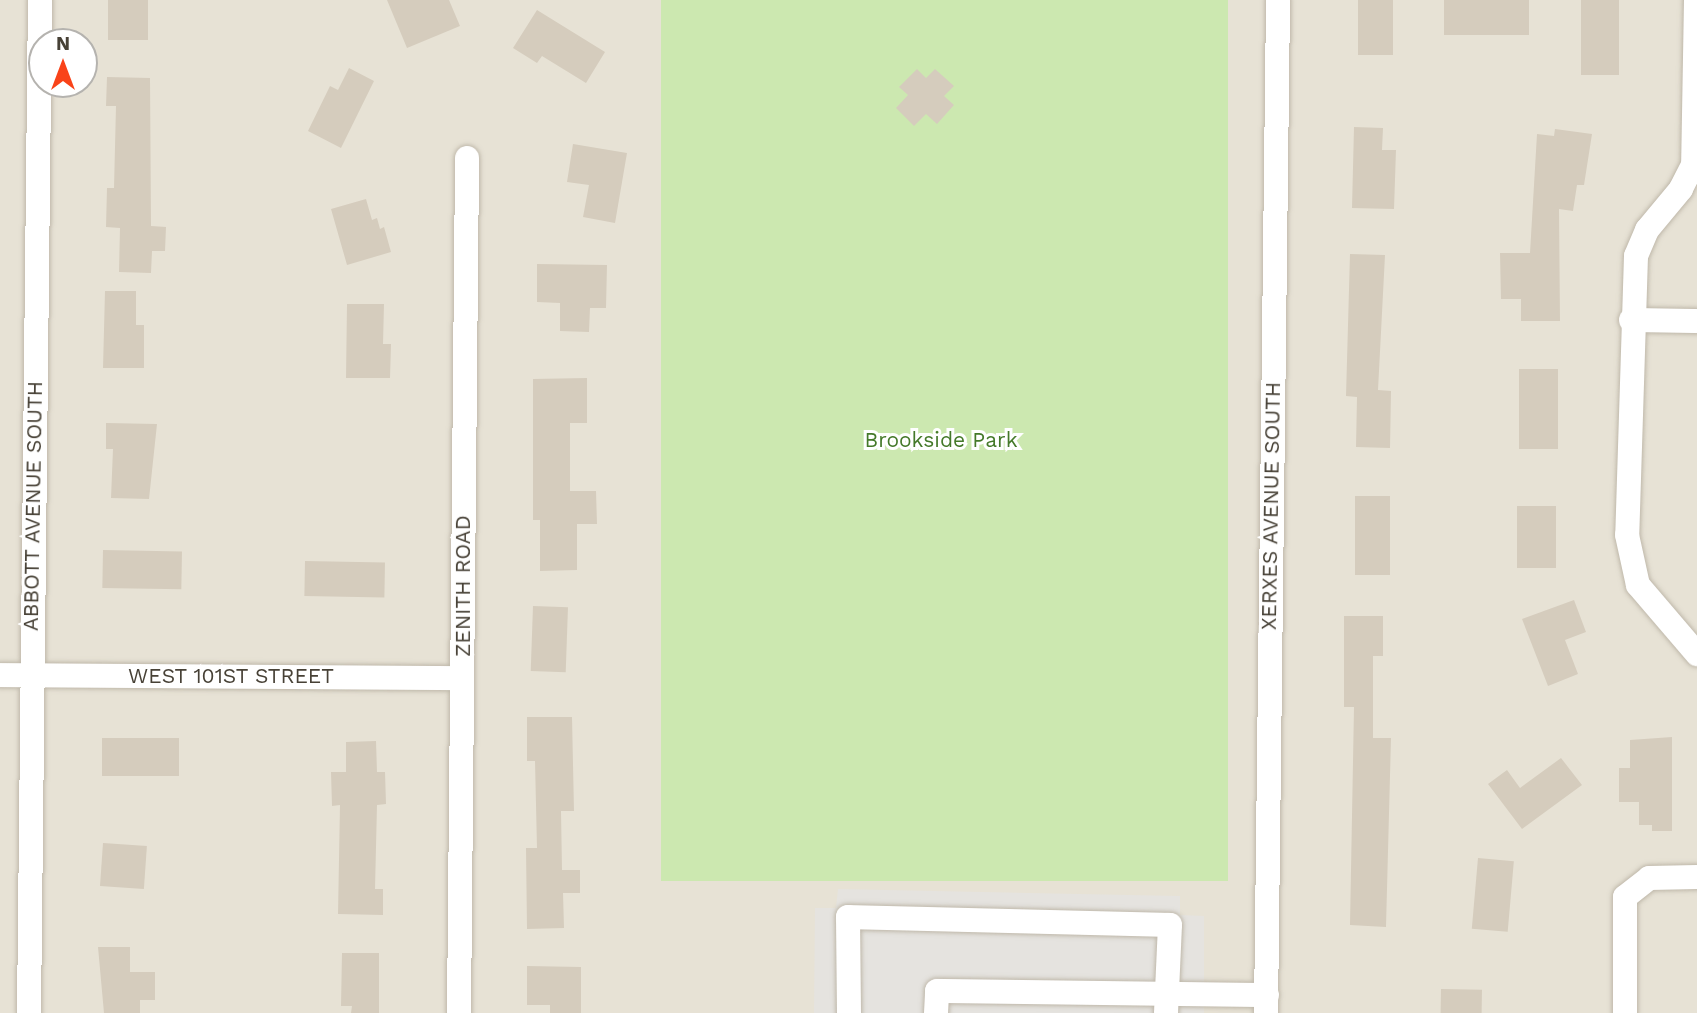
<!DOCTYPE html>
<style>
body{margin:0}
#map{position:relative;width:1697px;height:1013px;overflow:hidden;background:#f3f0e7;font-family:"Work Sans",sans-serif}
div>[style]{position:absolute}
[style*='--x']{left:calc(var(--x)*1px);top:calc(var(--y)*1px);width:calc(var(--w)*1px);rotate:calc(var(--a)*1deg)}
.residential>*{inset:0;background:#e7e2d5}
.green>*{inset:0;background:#cce8b0;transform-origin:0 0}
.parking>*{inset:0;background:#e5e3df}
.building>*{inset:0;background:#d5ccbd;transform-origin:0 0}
.roads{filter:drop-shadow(0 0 2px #bfb8aa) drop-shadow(0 0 2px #bfb8aa)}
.minor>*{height:24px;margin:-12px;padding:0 12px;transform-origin:12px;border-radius:12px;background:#fff}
span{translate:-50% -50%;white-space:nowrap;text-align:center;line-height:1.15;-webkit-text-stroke:6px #fff;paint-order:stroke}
.park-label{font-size:21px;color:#447929}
.street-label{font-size:21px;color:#474136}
.north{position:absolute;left:28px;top:28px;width:70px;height:70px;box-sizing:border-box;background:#fff;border:2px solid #b5b3af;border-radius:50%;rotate:0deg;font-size:19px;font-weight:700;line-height:28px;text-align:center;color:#474136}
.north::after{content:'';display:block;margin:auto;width:24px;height:32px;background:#f94319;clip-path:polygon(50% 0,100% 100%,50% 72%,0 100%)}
</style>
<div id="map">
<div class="residential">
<div style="clip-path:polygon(evenodd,0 0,1697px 0,1697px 1013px,0 1013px,0 0,42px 42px,84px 42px,84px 84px,42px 84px,42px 42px)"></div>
</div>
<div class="green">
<div style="left:661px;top:0;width:567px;height:881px"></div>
</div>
<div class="parking">
<div style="clip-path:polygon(838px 889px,1180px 896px,1180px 915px,1204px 916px,1204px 1013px,814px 1013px,815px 908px,836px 908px)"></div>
</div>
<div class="building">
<div style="left:108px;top:0;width:40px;height:40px"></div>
<div style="clip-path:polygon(387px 0,449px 0,460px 26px,407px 48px)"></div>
<div style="left:1358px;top:0;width:35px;height:55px"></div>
<div style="left:1444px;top:0;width:85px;height:35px"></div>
<div style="left:1581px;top:0;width:38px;height:75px"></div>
<div style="clip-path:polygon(537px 10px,605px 52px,586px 83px,542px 56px,537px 63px,513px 48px)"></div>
<div style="clip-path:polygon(349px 68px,374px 81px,341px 148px,308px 131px,330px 86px,338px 90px)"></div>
<div style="clip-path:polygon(917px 69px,926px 78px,935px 69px,954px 86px,944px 96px,954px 105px,937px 124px,926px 114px,914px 126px,896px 108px,908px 95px,899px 87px)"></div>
<div style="clip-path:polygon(107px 77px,150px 78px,151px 226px,166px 227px,165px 251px,152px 251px,151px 273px,119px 272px,120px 228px,106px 227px,107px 188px,114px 188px,116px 106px,106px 106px)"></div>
<div style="clip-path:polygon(1354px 127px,1383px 128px,1382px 150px,1396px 150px,1394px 209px,1352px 208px)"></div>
<div style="clip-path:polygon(1555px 129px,1592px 134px,1584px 185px,1577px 185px,1573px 211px,1559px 209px,1560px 321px,1521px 321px,1521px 299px,1501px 299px,1500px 253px,1530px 253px,1537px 134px,1554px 136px)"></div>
<div style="clip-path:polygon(573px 144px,627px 153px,615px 223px,583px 217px,589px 185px,567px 182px)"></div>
<div style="clip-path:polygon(366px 199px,372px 220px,377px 218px,380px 229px,384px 227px,391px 252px,347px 265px,331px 209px)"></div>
<div style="clip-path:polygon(1350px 254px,1385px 255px,1378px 390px,1391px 391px,1390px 448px,1356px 447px,1357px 397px,1346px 396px)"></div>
<div style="clip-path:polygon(537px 264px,607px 265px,606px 308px,590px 308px,589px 332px,560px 331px,560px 303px,537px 302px)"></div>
<div style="clip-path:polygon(105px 291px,136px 291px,136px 325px,144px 325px,144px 368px,103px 368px)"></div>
<div style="clip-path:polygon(347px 304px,384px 304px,383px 344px,391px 344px,390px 378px,346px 378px)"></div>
<div style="left:1519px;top:369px;width:39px;height:80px"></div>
<div style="clip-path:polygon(587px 378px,587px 423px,570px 423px,570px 491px,596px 491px,597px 524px,577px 524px,577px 570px,540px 571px,540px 520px,533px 520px,533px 379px)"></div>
<div style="clip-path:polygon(106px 423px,157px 424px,149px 499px,111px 498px,113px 449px,106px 449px)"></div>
<div style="left:1355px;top:496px;width:35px;height:79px"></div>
<div style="left:1517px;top:506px;width:39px;height:62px"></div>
<div style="left:103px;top:550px;width:79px;height:38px;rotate:1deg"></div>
<div style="left:305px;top:561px;width:80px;height:35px;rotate:1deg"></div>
<div style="clip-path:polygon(1574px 600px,1586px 632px,1565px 640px,1578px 674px,1548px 686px,1522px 619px)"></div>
<div style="left:533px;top:606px;width:35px;height:65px;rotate:2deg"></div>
<div style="clip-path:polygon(1344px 616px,1383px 616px,1383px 656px,1373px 656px,1373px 738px,1391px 738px,1386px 927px,1350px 925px,1354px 707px,1344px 707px)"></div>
<div style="clip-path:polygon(527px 717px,572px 717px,574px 811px,561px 811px,562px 870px,580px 870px,580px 893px,563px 893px,564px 928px,527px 929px,526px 848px,537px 848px,535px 761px,527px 761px)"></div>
<div style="clip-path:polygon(1672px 737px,1672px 831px,1652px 831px,1652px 825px,1639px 825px,1639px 802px,1619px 802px,1619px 768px,1630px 768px,1630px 740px)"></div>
<div style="left:102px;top:738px;width:77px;height:38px"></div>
<div style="clip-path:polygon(376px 741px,377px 772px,385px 772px,386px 804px,377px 805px,375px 889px,383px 889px,383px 915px,338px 914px,340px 805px,332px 806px,331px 772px,346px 772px,346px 742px)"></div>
<div style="clip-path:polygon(1561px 758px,1582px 785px,1522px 829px,1488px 784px,1507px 770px,1520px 788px)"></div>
<div style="left:103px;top:843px;width:44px;height:43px;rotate:4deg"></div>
<div style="left:1478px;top:858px;width:36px;height:71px;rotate:5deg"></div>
<div style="clip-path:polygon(98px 947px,130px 947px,130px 972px,155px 972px,155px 1000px,140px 1000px,140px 1013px,104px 1013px)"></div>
<div style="clip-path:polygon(342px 953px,379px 953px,379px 1013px,351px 1013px,352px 1006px,341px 1006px)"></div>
<div style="clip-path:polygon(527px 966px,581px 967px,581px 1013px,550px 1013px,550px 1005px,527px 1005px)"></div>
<div style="left:1441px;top:989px;width:41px;height:24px;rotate:1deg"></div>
</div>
<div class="roads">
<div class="minor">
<div style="--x:1696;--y:0;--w:165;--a:91"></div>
<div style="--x:1693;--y:165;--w:27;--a:117"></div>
<div style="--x:1681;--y:189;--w:53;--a:129.7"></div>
<div style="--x:1647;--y:230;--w:28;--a:113"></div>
<div style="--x:1636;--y:256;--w:279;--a:91.8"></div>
<div style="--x:1627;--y:535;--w:51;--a:77.6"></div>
<div style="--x:1638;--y:585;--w:91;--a:49.5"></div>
<div style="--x:1631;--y:320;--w:66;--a:0.9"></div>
<div style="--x:0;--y:675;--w:462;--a:0.4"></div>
<div style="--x:29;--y:1013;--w:1013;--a:-89.38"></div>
<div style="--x:459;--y:1013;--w:855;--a:-89.46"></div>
<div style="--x:849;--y:1013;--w:96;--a:-90.6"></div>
<div style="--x:848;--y:917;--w:322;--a:1.4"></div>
<div style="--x:1170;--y:925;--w:88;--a:92.6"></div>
<div style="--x:936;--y:1013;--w:22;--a:-87"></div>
<div style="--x:937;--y:991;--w:330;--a:0.7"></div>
<div style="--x:1266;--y:1013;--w:1013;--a:-89.32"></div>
<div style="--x:1625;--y:1013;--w:116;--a:-90"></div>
<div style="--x:1625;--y:897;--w:31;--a:-38"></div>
<div style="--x:1649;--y:878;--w:48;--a:-1.2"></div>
</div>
</div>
<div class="park-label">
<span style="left:941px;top:440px">Brookside Park</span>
</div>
<div class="street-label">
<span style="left:33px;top:506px;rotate:-89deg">ABBOTT AVENUE SOUTH</span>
<span style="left:1271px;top:506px;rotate:-89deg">XERXES AVENUE SOUTH</span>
<span style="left:463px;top:586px;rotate:-90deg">ZENITH ROAD</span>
<span style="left:231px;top:676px">WEST 101ST STREET</span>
</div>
<div class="north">N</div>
</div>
